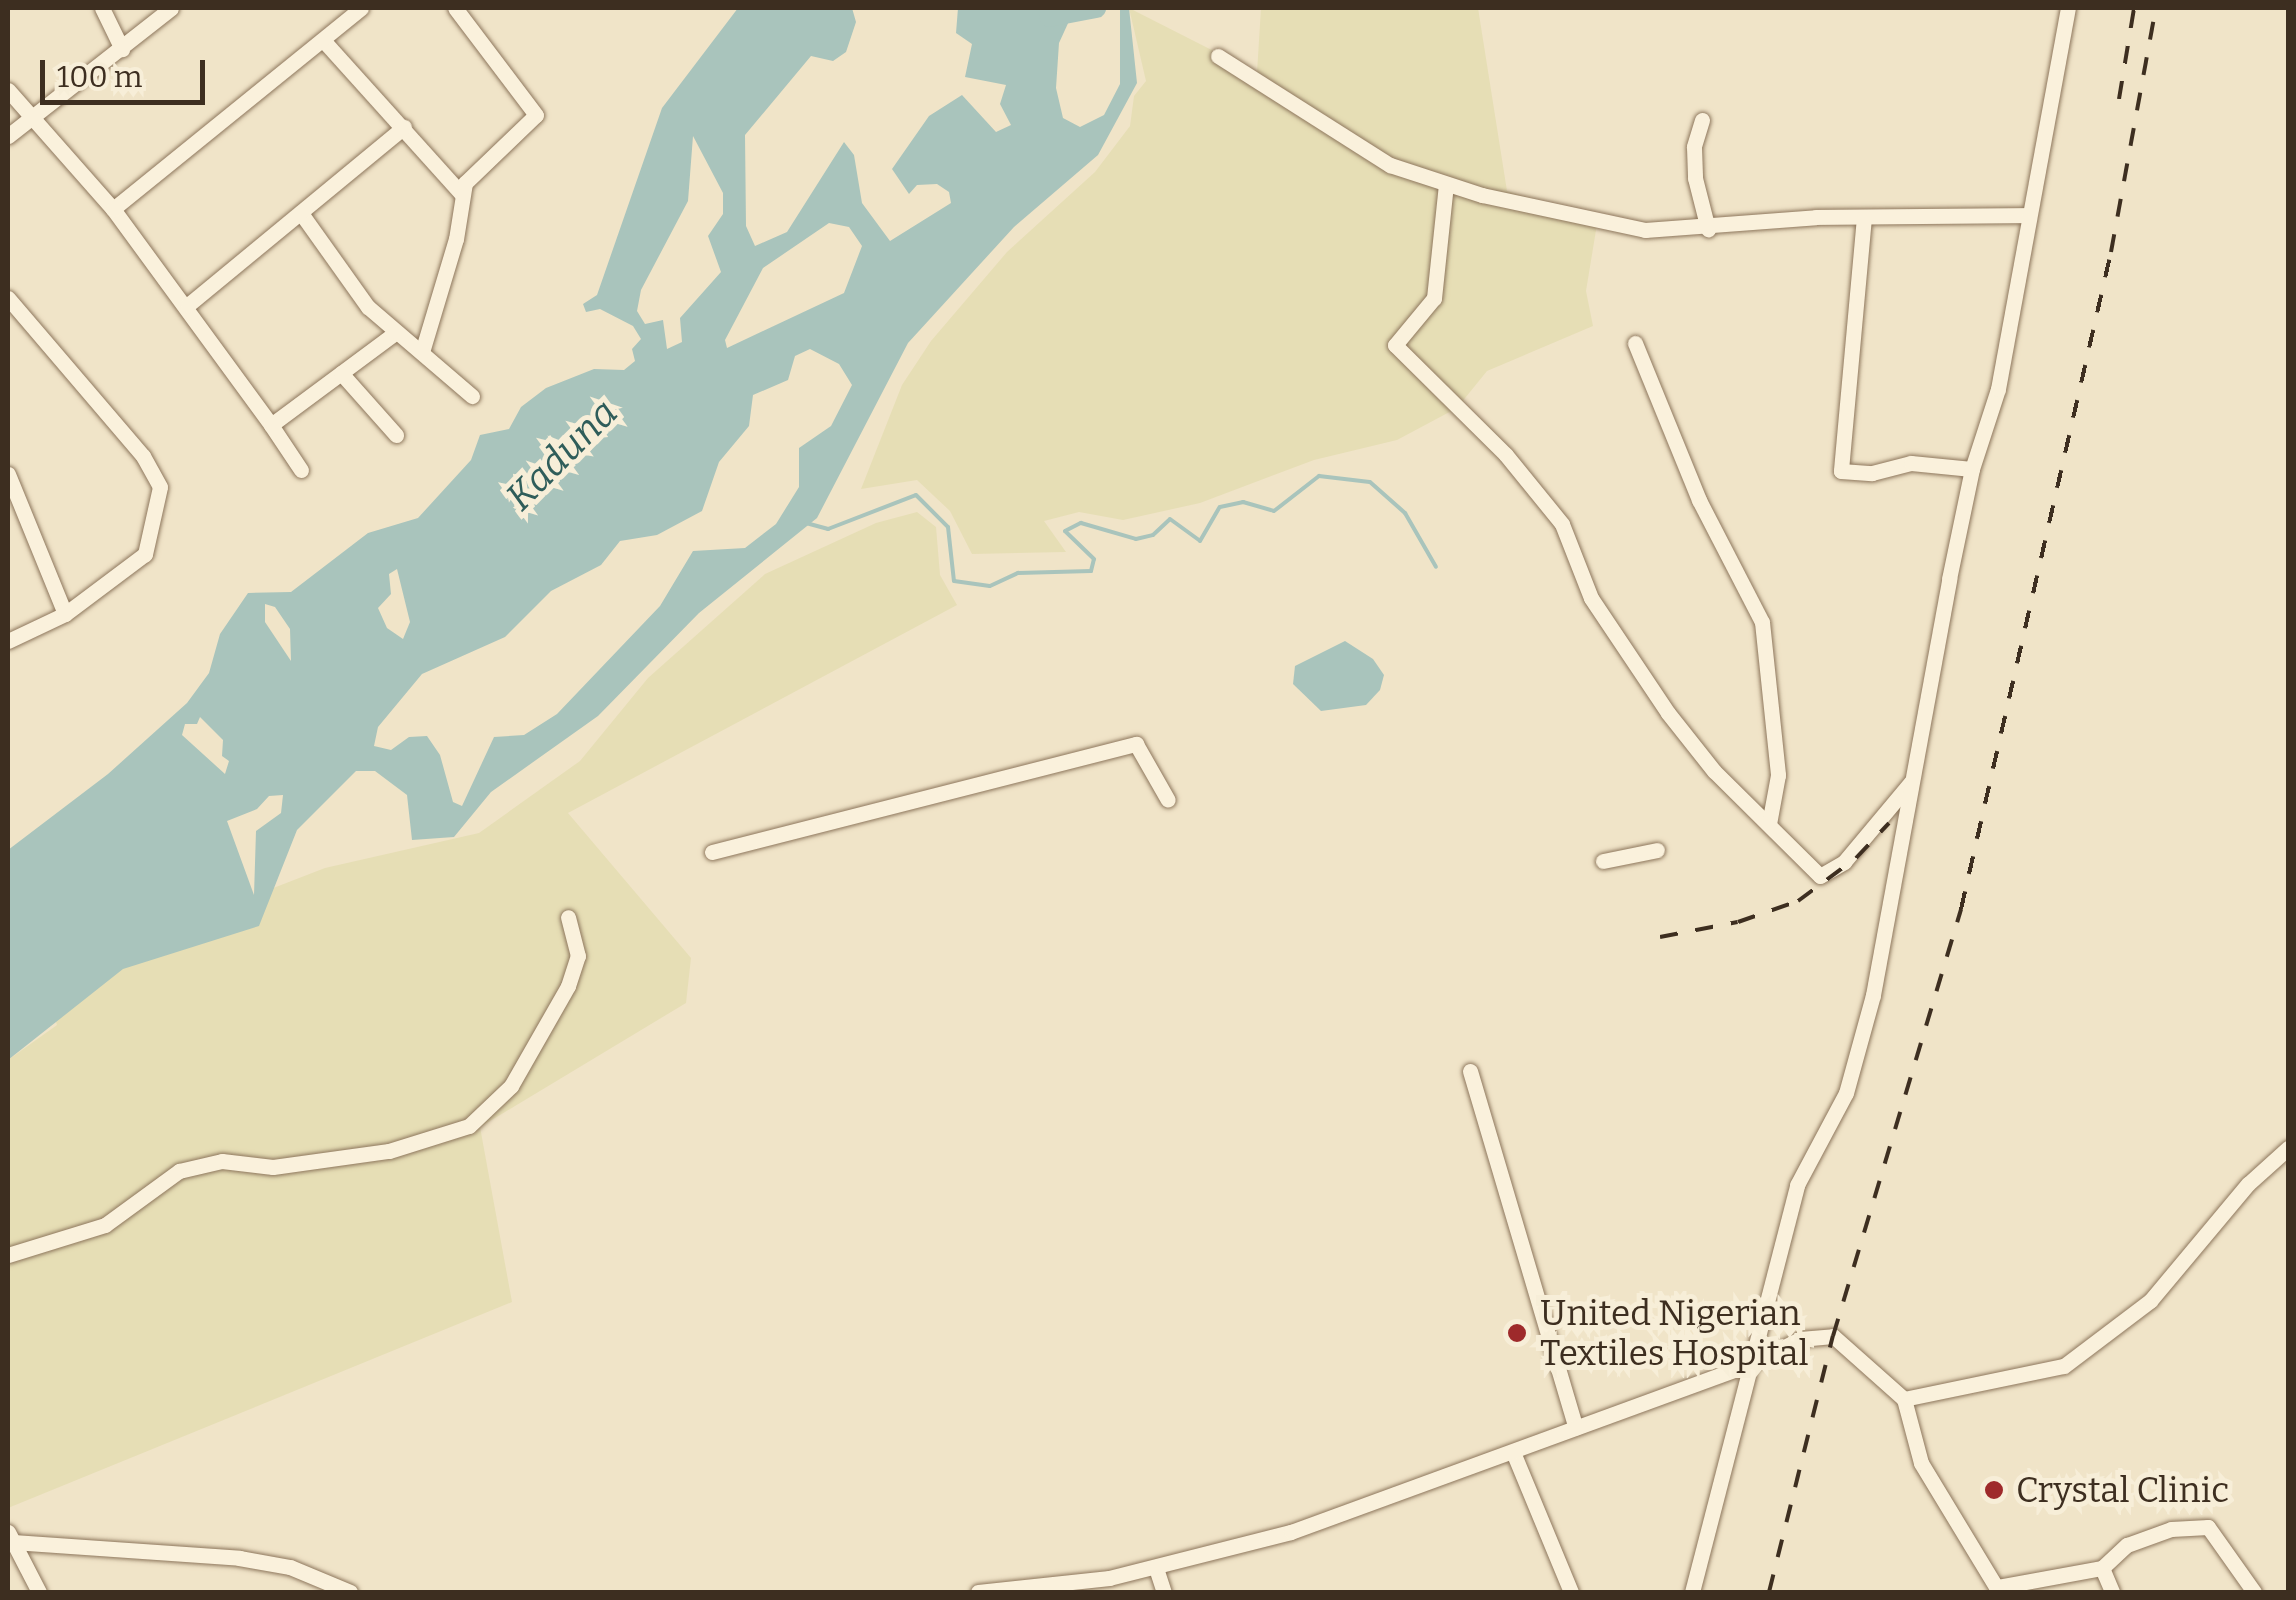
<!DOCTYPE html>
<style>
body{margin:0}
#map{position:relative;width:2296px;height:1600px;overflow:hidden;background:#f0e4c8;font-family:Bitter,serif}
div>[style]{position:absolute}
[style*='--x']{left:calc(var(--x)*1px);top:calc(var(--y)*1px);width:calc(var(--w)*1px);rotate:calc(var(--a)*1deg)}
.farmland>*{inset:0;background:#e6deb5}
.water>*{inset:0;background:#a9c4bc}
.stream>*{height:4px;margin:-2px;padding:0 2px;transform-origin:2px;border-radius:2px;background:#a9c4bc}
.river>*{height:20px;margin:-10px;padding:0 10px;transform-origin:10px;border-radius:10px;background:#a9c4bc}
.roads{filter:drop-shadow(0 0 2px #8d765c) drop-shadow(0 0 2px #8d765c)}
.minor>*{height:15px;margin:-7.5px;padding:0 7.5px;transform-origin:7.5px;border-radius:7.5px;background:#faf1dc}
.rail>*{height:4px;margin-top:-2px;transform-origin:0;background:repeating-linear-gradient(90deg,#3d2e20 0 18px,transparent 0 36px)}
.dots>*{width:28px;height:28px;translate:-50% -50%;box-sizing:border-box;border:5px solid #f7eed8;border-radius:50%}
span{translate:-50% -50%;white-space:nowrap;text-align:center;line-height:1.15;-webkit-text-stroke:10px #f7eed8;paint-order:stroke}
.poi-label{font-size:35px;color:#3d2e20}
.left{translate:0 -50%;text-align:left}
.water-label{font-size:38px;color:#2f5d5a;font-style:italic}
.frame{position:absolute;inset:0;border:10px solid #3d2e20;pointer-events:none}
.scale{position:absolute;left:40px;top:60px;width:165px;height:45px;box-sizing:border-box;border:5px solid #3d2e20;border-top:0;padding-left:12px;font-size:30px;line-height:35px;white-space:nowrap;color:#3d2e20;-webkit-text-stroke:8px #f7eed8;paint-order:stroke}
</style>
<div id="map">
<div class="farmland">
<div style="clip-path:polygon(1129px 8px,1257px 73px,1261px 8px,1478px 8px,1507px 191px,1598px 218px,1586px 291px,1593px 326px,1487px 371px,1457px 408px,1397px 440px,1314px 460px,1200px 503px,1123px 520px,1079px 512px,1044px 521px,1066px 552px,972px 554px,950px 511px,917px 480px,861px 489px,902px 385px,931px 341px,1007px 252px,1095px 172px,1130px 126px,1134px 96px,1146px 81px)"></div>
<div style="clip-path:polygon(917px 512px,936px 527px,940px 575px,957px 605px,568px 813px,691px 958px,686px 1003px,480px 1127px,512px 1302px,8px 1508px,8px 1060px,57px 1025px,42px 978px,325px 868px,479px 833px,580px 761px,648px 678px,765px 574px,876px 523px)"></div>
</div>
<div class="water">
<div style="clip-path:polygon(evenodd,738px 8px,852px 8px,856px 22px,846px 52px,833px 61px,811px 56px,745px 135px,746px 226px,755px 246px,787px 232px,844px 142px,854px 155px,862px 203px,890px 241px,951px 203px,949px 192px,937px 184px,917px 185px,909px 194px,892px 169px,929px 116px,962px 95px,996px 132px,1011px 125px,1000px 104px,1006px 85px,965px 77px,972px 44px,956px 33px,958px 8px,1075px 8px,1059px 43px,1056px 88px,1063px 118px,1080px 127px,1104px 115px,1120px 84px,1120px 8px,1129px 8px,1137px 83px,1098px 155px,1014px 227px,908px 343px,817px 518px,699px 613px,598px 716px,491px 792px,454px 837px,412px 840px,407px 795px,375px 771px,356px 771px,297px 830px,259px 926px,123px 969px,8px 1060px,8px 850px,108px 774px,187px 703px,209px 673px,220px 634px,248px 593px,291px 592px,368px 533px,418px 518px,471px 460px,480px 435px,509px 429px,521px 407px,546px 388px,594px 369px,624px 370px,635px 361px,632px 349px,641px 339px,633px 326px,600px 309px,586px 312px,583px 304px,597px 295px,662px 108px,738px 8px,693px 136px,723px 193px,723px 214px,708px 236px,721px 272px,680px 318px,682px 342px,667px 349px,663px 320px,645px 324px,637px 311px,641px 290px,688px 201px,693px 136px,738px 8px,829px 223px,849px 227px,862px 246px,844px 293px,727px 348px,725px 340px,763px 268px,829px 223px,738px 8px,810px 349px,839px 364px,852px 385px,831px 426px,799px 448px,799px 487px,776px 524px,745px 548px,693px 551px,660px 606px,557px 714px,524px 735px,494px 737px,462px 806px,453px 802px,440px 755px,427px 736px,409px 737px,391px 750px,374px 746px,378px 727px,422px 674px,505px 637px,551px 591px,601px 565px,620px 541px,657px 535px,702px 511px,719px 462px,749px 426px,753px 395px,788px 380px,795px 356px,810px 349px,738px 8px,397px 569px,410px 622px,403px 639px,387px 628px,378px 608px,391px 594px,389px 574px,397px 569px,738px 8px,265px 604px,275px 607px,290px 629px,291px 661px,265px 622px,265px 604px,738px 8px,200px 717px,223px 740px,222px 756px,229px 761px,225px 774px,182px 735px,185px 724px,197px 724px,200px 717px,738px 8px,283px 795px,281px 813px,256px 831px,254px 895px,227px 821px,257px 809px,269px 796px,283px 795px)"></div>
<div style="clip-path:polygon(1345px 641px,1373px 659px,1384px 675px,1380px 690px,1366px 705px,1321px 711px,1293px 684px,1295px 666px)"></div>
</div>
<div class="stream">
<div style="--x:806;--y:523;--w:23;--a:15"></div>
<div style="--x:828;--y:529;--w:94;--a:-21.1"></div>
<div style="--x:916;--y:495;--w:45;--a:45"></div>
<div style="--x:948;--y:527;--w:54;--a:83.7"></div>
<div style="--x:954;--y:581;--w:36;--a:8"></div>
<div style="--x:990;--y:586;--w:31;--a:-25"></div>
<div style="--x:1018;--y:573;--w:73;--a:-1.6"></div>
<div style="--x:1091;--y:571;--w:12;--a:-76"></div>
<div style="--x:1094;--y:559;--w:40;--a:-136"></div>
<div style="--x:1065;--y:531;--w:18;--a:-27"></div>
<div style="--x:1081;--y:523;--w:57;--a:16.2"></div>
<div style="--x:1136;--y:539;--w:17;--a:-13"></div>
<div style="--x:1153;--y:535;--w:23;--a:-43"></div>
<div style="--x:1170;--y:519;--w:37;--a:36"></div>
<div style="--x:1200;--y:541;--w:39;--a:-60"></div>
<div style="--x:1220;--y:507;--w:24;--a:-12"></div>
<div style="--x:1243;--y:502;--w:32;--a:16"></div>
<div style="--x:1274;--y:511;--w:57;--a:-37.9"></div>
<div style="--x:1319;--y:476;--w:51;--a:6.7"></div>
<div style="--x:1370;--y:482;--w:47;--a:41.5"></div>
<div style="--x:1405;--y:513;--w:62;--a:60.1"></div>
</div>
<div class="river">
<div style="--x:1049;--y:17;--w:48;--a:-10.8"></div>
</div>
<div class="roads">
<div class="minor">
<div style="--x:102;--y:8;--w:46;--a:64"></div>
<div style="--x:323;--y:40;--w:206;--a:48"></div>
<div style="--x:1218;--y:56;--w:204;--a:32.4"></div>
<div style="--x:1390;--y:165;--w:97;--a:18.1"></div>
<div style="--x:1482;--y:195;--w:167;--a:12.1"></div>
<div style="--x:1645;--y:230;--w:171;--a:-4.3"></div>
<div style="--x:1816;--y:217;--w:213;--a:-0.5"></div>
<div style="--x:8;--y:90;--w:159;--a:48.6"></div>
<div style="--x:113;--y:209;--w:268;--a:53.8"></div>
<div style="--x:271;--y:425;--w:154;--a:-36.6"></div>
<div style="--x:1702;--y:120;--w:28;--a:107"></div>
<div style="--x:1694;--y:147;--w:31;--a:88"></div>
<div style="--x:1695;--y:178;--w:53;--a:75.7"></div>
<div style="--x:8;--y:136;--w:207;--a:-38.1"></div>
<div style="--x:1446;--y:184;--w:115;--a:96"></div>
<div style="--x:1434;--y:298;--w:61;--a:129.7"></div>
<div style="--x:1395;--y:345;--w:156;--a:44.7"></div>
<div style="--x:1506;--y:455;--w:89;--a:50.9"></div>
<div style="--x:1562;--y:524;--w:79;--a:68.6"></div>
<div style="--x:1591;--y:598;--w:138;--a:56.2"></div>
<div style="--x:1668;--y:713;--w:74;--a:51.6"></div>
<div style="--x:1714;--y:771;--w:149;--a:44.7"></div>
<div style="--x:1820;--y:876;--w:28;--a:-30"></div>
<div style="--x:1844;--y:862;--w:104;--a:-50.1"></div>
<div style="--x:113;--y:209;--w:319;--a:-39"></div>
<div style="--x:303;--y:216;--w:112;--a:54.5"></div>
<div style="--x:368;--y:307;--w:137;--a:40.6"></div>
<div style="--x:1864;--y:217;--w:255;--a:95.2"></div>
<div style="--x:1841;--y:471;--w:31;--a:4"></div>
<div style="--x:1872;--y:473;--w:40;--a:-14.4"></div>
<div style="--x:1911;--y:463;--w:61;--a:5.6"></div>
<div style="--x:8;--y:298;--w:208;--a:49.5"></div>
<div style="--x:143;--y:456;--w:35;--a:61"></div>
<div style="--x:160;--y:487;--w:69;--a:102.6"></div>
<div style="--x:145;--y:554;--w:100;--a:143.1"></div>
<div style="--x:65;--y:614;--w:63;--a:154.7"></div>
<div style="--x:188;--y:305;--w:280;--a:-39.5"></div>
<div style="--x:1635;--y:343;--w:170;--a:67.8"></div>
<div style="--x:1699;--y:500;--w:137;--a:62.7"></div>
<div style="--x:1762;--y:622;--w:154;--a:84"></div>
<div style="--x:1778;--y:775;--w:50;--a:100.4"></div>
<div style="--x:422;--y:352;--w:118;--a:-73.3"></div>
<div style="--x:456;--y:239;--w:57;--a:-80.9"></div>
<div style="--x:465;--y:183;--w:98;--a:-43.8"></div>
<div style="--x:536;--y:115;--w:134;--a:-127.1"></div>
<div style="--x:341;--y:373;--w:83;--a:48.4"></div>
<div style="--x:271;--y:425;--w:54;--a:56.3"></div>
<div style="--x:8;--y:474;--w:151;--a:67.8"></div>
<div style="--x:712;--y:852;--w:438;--a:-14.3"></div>
<div style="--x:1136;--y:744;--w:64;--a:60.3"></div>
<div style="--x:1603;--y:861;--w:55;--a:-11.5"></div>
<div style="--x:1470;--y:1071;--w:372;--a:73.5"></div>
<div style="--x:8;--y:1255;--w:102;--a:-17.2"></div>
<div style="--x:105;--y:1225;--w:92;--a:-36.1"></div>
<div style="--x:179;--y:1171;--w:44;--a:-13.1"></div>
<div style="--x:222;--y:1161;--w:51;--a:6.7"></div>
<div style="--x:273;--y:1167;--w:117;--a:-7.9"></div>
<div style="--x:389;--y:1151;--w:84;--a:-17.4"></div>
<div style="--x:469;--y:1126;--w:58;--a:-43.6"></div>
<div style="--x:511;--y:1086;--w:115;--a:-60.3"></div>
<div style="--x:568;--y:986;--w:32;--a:-72"></div>
<div style="--x:578;--y:956;--w:40;--a:-104.4"></div>
<div style="--x:1904;--y:1399;--w:163;--a:-11.7"></div>
<div style="--x:2064;--y:1366;--w:108;--a:-37.1"></div>
<div style="--x:2150;--y:1301;--w:153;--a:-50.1"></div>
<div style="--x:2248;--y:1184;--w:54;--a:-42"></div>
<div style="--x:1513;--y:1452;--w:152;--a:67.5"></div>
<div style="--x:8;--y:1532;--w:68;--a:62.7"></div>
<div style="--x:13;--y:1542;--w:227;--a:4"></div>
<div style="--x:239;--y:1558;--w:52;--a:10"></div>
<div style="--x:290;--y:1567;--w:65;--a:22.6"></div>
<div style="--x:1156;--y:1568;--w:25;--a:72"></div>
<div style="--x:2102;--y:1568;--w:34;--a:-43"></div>
<div style="--x:2127;--y:1545;--w:47;--a:-20"></div>
<div style="--x:2171;--y:1529;--w:37;--a:-3"></div>
<div style="--x:2208;--y:1527;--w:80;--a:54.7"></div>
<div style="--x:1998;--y:1587;--w:106;--a:-10.4"></div>
<div style="--x:2102;--y:1568;--w:26;--a:67"></div>
<div style="--x:978;--y:1592;--w:132;--a:-6.1"></div>
<div style="--x:1109;--y:1578;--w:188;--a:-14.2"></div>
<div style="--x:1291;--y:1532;--w:492;--a:-20.1"></div>
<div style="--x:1753;--y:1363;--w:53;--a:-27.1"></div>
<div style="--x:1800;--y:1339;--w:33;--a:-5"></div>
<div style="--x:1833;--y:1336;--w:95;--a:41.6"></div>
<div style="--x:1904;--y:1399;--w:66;--a:75.1"></div>
<div style="--x:1921;--y:1463;--w:151;--a:58.8"></div>
<div style="--x:1692;--y:1592;--w:420;--a:-75.5"></div>
<div style="--x:1797;--y:1185;--w:104;--a:-62"></div>
<div style="--x:1846;--y:1093;--w:102;--a:-74.6"></div>
<div style="--x:1873;--y:995;--w:423;--a:-79.6"></div>
<div style="--x:1949;--y:579;--w:112;--a:-78.2"></div>
<div style="--x:1972;--y:469;--w:84;--a:-72"></div>
<div style="--x:1998;--y:389;--w:387;--a:-79.6"></div>
</div>
</div>
<div class="rail">
<div style="--x:2119;--y:99;--w:92;--a:-80.6"></div>
<div style="--x:1660;--y:937;--w:79;--a:-10.9"></div>
<div style="--x:1738;--y:922;--w:64;--a:-19.3"></div>
<div style="--x:1798;--y:901;--w:72;--a:-36.6"></div>
<div style="--x:1856;--y:858;--w:48;--a:-46.7"></div>
<div style="--x:1769;--y:1592;--w:264;--a:-76"></div>
<div style="--x:1833;--y:1336;--w:446;--a:-73.3"></div>
<div style="--x:1961;--y:909;--w:674;--a:-77.14"></div>
<div style="--x:2111;--y:252;--w:248;--a:-79.6"></div>
</div>
<div class="dots">
<div style="left:1517px;top:1333px;background:#9e2a2b"></div>
<div style="left:1994px;top:1490px;background:#9e2a2b"></div>
</div>
<div class="poi-label">
<span class="left" style="left:1540px;top:1333px">United Nigerian<br>Textiles Hospital</span>
<span class="left" style="left:2016px;top:1490px">Crystal Clinic</span>
</div>
<div class="water-label">
<span style="left:562px;top:455px;rotate:-45deg">Kaduna</span>
</div>
<div class="frame"></div>
<div class="scale">100 m</div>
</div>
